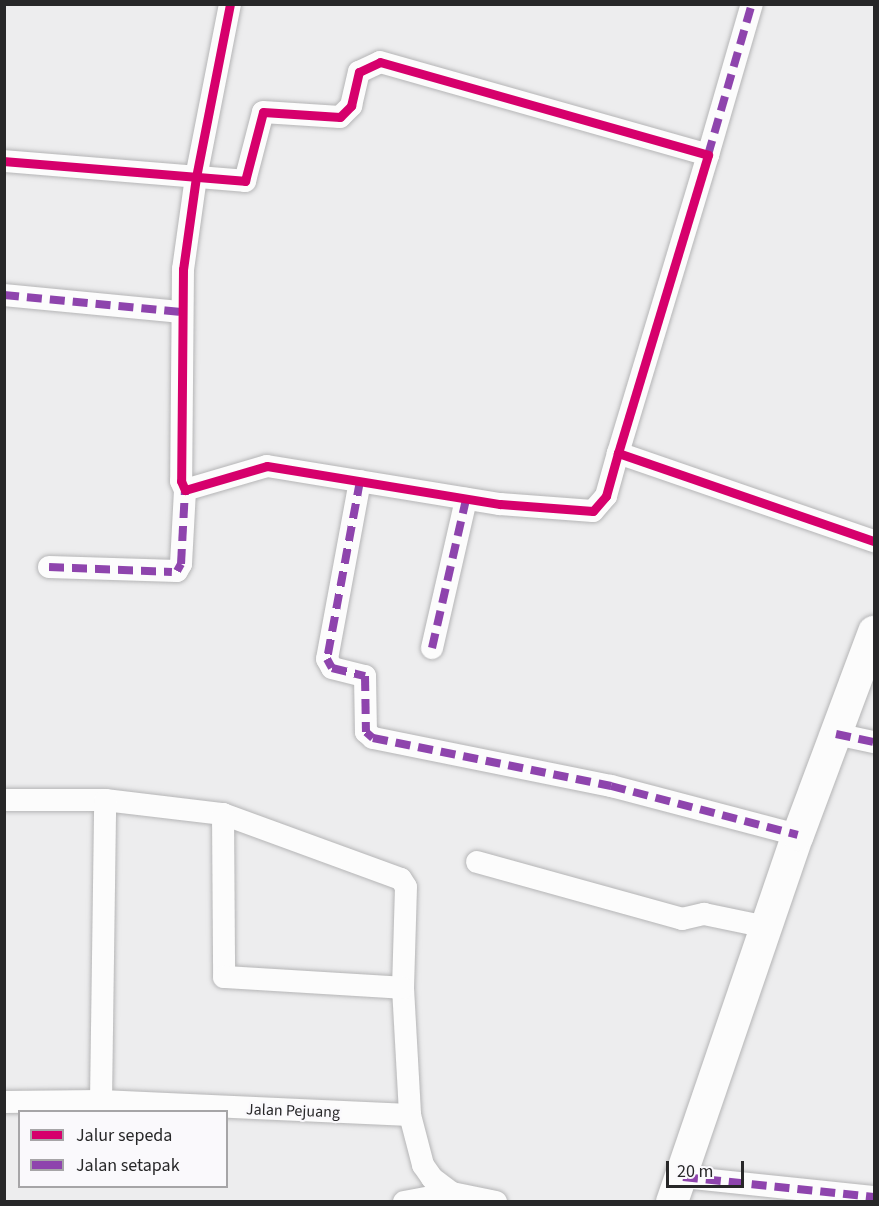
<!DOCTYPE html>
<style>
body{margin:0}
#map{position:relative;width:879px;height:1206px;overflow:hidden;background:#ededee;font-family:"Source Sans 3",sans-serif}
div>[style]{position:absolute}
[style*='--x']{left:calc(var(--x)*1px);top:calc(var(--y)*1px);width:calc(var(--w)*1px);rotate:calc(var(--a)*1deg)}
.roads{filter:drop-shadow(0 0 2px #b5b5b6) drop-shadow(0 0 2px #b5b5b6)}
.street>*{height:22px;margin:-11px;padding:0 11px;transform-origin:11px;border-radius:11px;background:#fcfcfc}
.secondary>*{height:32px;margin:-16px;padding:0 16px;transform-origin:16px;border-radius:16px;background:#fcfcfc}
.quiet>*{height:8px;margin-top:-4px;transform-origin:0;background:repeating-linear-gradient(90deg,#8e44ad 0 15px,transparent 0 23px)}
.cycleway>*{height:9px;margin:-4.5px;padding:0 4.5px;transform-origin:4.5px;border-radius:4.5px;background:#d6006c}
span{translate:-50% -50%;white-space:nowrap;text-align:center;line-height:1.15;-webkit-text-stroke:4.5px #faf9fc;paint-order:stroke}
.street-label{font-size:16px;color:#272728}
.frame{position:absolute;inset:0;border:6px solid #272728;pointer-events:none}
.legend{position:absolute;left:18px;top:1110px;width:210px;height:78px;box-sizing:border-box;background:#faf9fc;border:2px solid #a6a5a7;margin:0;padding:8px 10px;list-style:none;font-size:18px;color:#272728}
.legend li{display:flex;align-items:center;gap:12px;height:30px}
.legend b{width:30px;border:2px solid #a6a5a7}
.scale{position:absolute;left:666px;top:1161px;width:78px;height:27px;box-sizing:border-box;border:3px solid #272728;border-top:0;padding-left:8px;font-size:18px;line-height:21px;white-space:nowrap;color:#272728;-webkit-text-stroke:4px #faf9fc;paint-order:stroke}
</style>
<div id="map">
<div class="roads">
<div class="street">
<div style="--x:230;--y:4;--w:176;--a:101.1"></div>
<div style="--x:196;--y:177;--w:93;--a:98"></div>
<div style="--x:183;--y:269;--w:212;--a:90.5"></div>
<div style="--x:181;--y:481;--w:10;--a:66"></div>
<div style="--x:185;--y:490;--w:85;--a:-16.3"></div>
<div style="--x:267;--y:466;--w:236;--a:9.3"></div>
<div style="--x:500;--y:504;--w:93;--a:4.3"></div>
<div style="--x:593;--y:511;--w:20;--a:-49"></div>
<div style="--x:606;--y:496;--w:45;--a:-74.4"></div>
<div style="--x:708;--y:155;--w:157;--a:-73.8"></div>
<div style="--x:4;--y:161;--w:242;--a:4.7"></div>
<div style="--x:245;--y:181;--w:71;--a:-75.4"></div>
<div style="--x:263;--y:112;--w:77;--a:3.7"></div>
<div style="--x:340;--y:117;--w:16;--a:-45"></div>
<div style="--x:351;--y:106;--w:35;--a:-77"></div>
<div style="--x:359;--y:72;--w:23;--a:-25"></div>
<div style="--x:380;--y:62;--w:341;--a:15.8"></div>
<div style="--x:708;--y:155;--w:311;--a:106.8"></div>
<div style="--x:618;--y:453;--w:271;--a:19"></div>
<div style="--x:4;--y:295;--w:178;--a:5.5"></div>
<div style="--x:360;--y:481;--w:181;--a:100.5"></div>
<div style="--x:327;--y:659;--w:10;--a:61"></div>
<div style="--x:332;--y:668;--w:34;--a:14"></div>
<div style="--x:365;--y:676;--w:56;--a:89"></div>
<div style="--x:366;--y:732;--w:9;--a:41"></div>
<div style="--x:373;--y:738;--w:243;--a:11.4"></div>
<div style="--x:611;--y:786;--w:193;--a:14.7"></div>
<div style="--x:49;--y:567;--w:128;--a:1.8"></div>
<div style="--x:177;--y:571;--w:8;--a:-60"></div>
<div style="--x:181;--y:564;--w:74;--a:-86.9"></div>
<div style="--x:432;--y:648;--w:153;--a:-77.1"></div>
<div style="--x:836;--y:734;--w:39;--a:12"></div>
<div style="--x:4;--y:800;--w:101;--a:0"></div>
<div style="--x:105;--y:800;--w:119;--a:6.8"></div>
<div style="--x:223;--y:814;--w:189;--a:20.1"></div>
<div style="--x:401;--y:879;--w:9;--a:58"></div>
<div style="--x:406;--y:887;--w:101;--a:91.7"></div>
<div style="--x:403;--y:988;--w:127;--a:86.8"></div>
<div style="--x:223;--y:814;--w:163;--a:89.6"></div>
<div style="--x:224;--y:977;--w:179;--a:3.5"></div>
<div style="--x:477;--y:862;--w:213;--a:15.5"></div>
<div style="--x:682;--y:919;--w:23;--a:-13"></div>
<div style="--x:704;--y:914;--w:64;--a:11.7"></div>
<div style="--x:101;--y:1101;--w:301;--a:-89.2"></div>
<div style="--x:4;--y:1102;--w:97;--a:-0.6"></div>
<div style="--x:101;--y:1101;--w:309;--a:2.6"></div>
<div style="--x:410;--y:1115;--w:52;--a:75.4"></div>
<div style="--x:423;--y:1165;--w:16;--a:55"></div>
<div style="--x:432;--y:1178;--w:25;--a:37"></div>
<div style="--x:452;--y:1193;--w:45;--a:11.6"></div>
<div style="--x:683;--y:1177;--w:192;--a:6"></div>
<div style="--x:404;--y:1202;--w:49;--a:-10.6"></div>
</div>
<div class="secondary">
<div style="--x:672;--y:1202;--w:388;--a:-71.1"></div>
<div style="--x:798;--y:835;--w:217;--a:-69.5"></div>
</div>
</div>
<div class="quiet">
<div style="--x:708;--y:155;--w:157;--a:-73.8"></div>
<div style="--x:4;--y:295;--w:178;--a:5.5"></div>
<div style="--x:360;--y:481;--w:181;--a:100.5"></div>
<div style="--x:327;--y:659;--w:10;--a:61"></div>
<div style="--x:332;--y:668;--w:34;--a:14"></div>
<div style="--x:365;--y:676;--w:56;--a:89"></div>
<div style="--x:366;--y:732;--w:9;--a:41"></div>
<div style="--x:373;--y:738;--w:243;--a:11.4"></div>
<div style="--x:611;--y:786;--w:193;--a:14.7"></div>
<div style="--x:49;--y:567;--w:123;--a:2.3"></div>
<div style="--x:177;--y:571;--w:8;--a:-60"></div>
<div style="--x:181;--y:564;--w:74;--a:-86.9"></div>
<div style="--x:432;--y:648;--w:153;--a:-77.1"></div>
<div style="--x:836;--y:734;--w:39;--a:12"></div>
<div style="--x:683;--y:1177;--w:192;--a:6"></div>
</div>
<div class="cycleway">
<div style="--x:230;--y:4;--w:176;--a:101.1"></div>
<div style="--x:196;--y:177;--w:93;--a:98"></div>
<div style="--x:183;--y:269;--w:212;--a:90.5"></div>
<div style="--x:181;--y:481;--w:10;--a:66"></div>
<div style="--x:185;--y:490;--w:85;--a:-16.3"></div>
<div style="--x:267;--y:466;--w:236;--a:9.3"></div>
<div style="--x:500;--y:504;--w:93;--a:4.3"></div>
<div style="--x:593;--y:511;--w:20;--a:-49"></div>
<div style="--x:606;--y:496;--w:45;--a:-74.4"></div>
<div style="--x:4;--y:161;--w:242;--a:4.7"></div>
<div style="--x:245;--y:181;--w:71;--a:-75.4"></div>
<div style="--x:263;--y:112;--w:77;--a:3.7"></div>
<div style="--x:340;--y:117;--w:16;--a:-45"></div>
<div style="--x:351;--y:106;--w:35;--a:-77"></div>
<div style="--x:359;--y:72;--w:23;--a:-25"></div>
<div style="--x:380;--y:62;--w:341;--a:15.8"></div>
<div style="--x:708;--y:155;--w:311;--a:106.8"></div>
<div style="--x:618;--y:453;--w:271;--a:19"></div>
</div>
<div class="street-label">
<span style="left:293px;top:1111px;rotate:2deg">Jalan Pejuang</span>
</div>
<div class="frame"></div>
<ul class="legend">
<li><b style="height:8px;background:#d6006c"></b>Jalur sepeda</li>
<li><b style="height:8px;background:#8e44ad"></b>Jalan setapak</li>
</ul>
<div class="scale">20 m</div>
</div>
